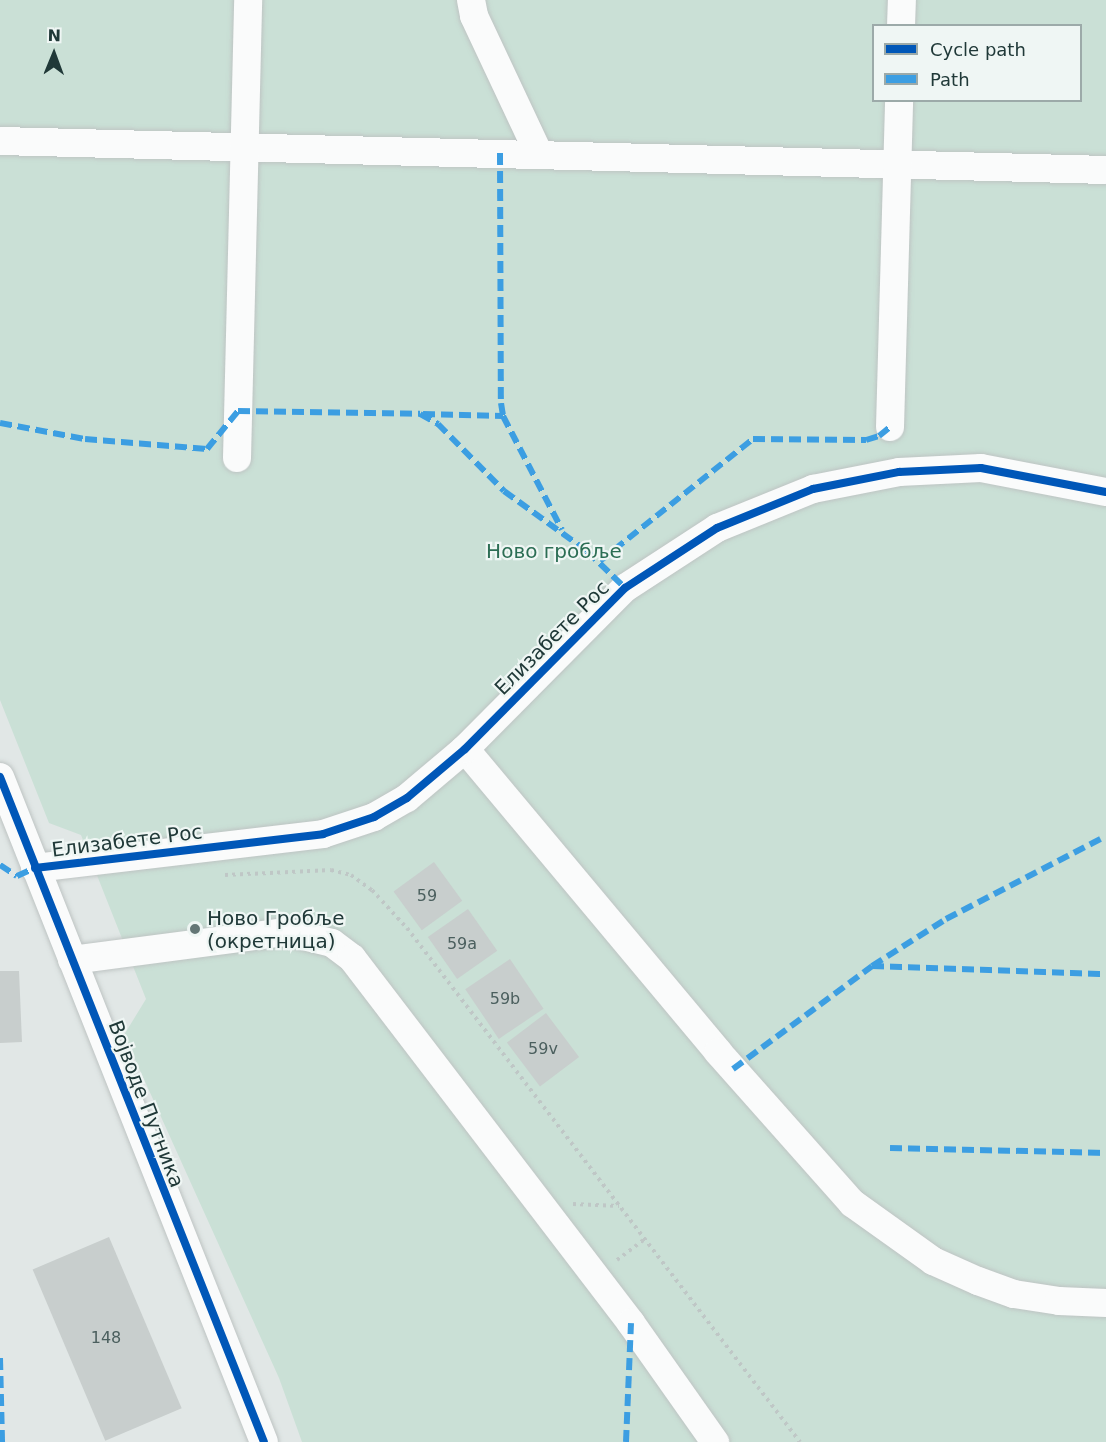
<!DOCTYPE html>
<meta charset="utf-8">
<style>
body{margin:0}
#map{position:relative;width:1106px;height:1442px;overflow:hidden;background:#e1e7e6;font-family:"DejaVu Sans",sans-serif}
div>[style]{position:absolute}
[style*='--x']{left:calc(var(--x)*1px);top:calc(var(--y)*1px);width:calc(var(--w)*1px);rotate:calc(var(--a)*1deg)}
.green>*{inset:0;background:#cae0d6}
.building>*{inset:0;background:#c8cecd;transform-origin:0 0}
.path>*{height:4px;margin-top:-2px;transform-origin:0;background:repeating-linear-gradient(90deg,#bfc7c6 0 3px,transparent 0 7.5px)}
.roads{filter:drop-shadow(0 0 2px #bec4c3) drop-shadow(0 0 2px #bec4c3)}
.minor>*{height:28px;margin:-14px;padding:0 14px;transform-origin:14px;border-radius:14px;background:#fafbfb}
.quiet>*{height:6px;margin-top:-3px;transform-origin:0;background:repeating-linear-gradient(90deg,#3c9ee2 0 12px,transparent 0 18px)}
.cycleway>*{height:8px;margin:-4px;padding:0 4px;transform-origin:4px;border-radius:4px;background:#0057b8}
.dots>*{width:16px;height:16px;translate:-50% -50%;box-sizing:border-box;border:3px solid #eff6f4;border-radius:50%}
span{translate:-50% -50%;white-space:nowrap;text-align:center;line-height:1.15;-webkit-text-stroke:4.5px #eff6f4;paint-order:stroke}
.number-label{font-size:16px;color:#4b5f5e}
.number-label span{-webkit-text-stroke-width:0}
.park-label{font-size:20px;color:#2c6e54}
.street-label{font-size:20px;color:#203938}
.poi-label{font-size:20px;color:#203938}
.left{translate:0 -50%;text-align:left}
.legend{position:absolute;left:872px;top:24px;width:210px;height:78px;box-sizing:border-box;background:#eff6f4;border:2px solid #9caaa9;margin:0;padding:8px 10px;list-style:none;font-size:18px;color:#203938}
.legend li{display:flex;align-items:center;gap:12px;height:30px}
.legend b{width:30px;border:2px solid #9caaa9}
.north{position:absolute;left:24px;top:24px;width:60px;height:60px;-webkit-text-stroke:4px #eff6f4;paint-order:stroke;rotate:1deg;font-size:16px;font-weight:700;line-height:24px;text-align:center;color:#203938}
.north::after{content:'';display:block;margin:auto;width:21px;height:27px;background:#203938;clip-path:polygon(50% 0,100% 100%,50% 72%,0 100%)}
</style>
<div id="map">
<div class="green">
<div style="clip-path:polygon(evenodd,0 0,1106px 0,1106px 1442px,302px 1442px,279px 1378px,124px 1035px,146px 999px,81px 835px,49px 823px,0 700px,0 0,874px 26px,1080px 26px,1080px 100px,874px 100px,874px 26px)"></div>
</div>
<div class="building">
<div style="left:434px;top:862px;width:48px;height:50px;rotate:54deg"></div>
<div style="left:468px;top:909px;width:51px;height:49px;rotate:55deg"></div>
<div style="left:510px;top:959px;width:60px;height:54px;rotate:56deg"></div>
<div style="clip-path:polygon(0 971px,19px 971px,22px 1042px,0 1043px)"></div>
<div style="left:546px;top:1013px;width:55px;height:49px;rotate:53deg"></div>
<div style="left:109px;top:1237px;width:186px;height:83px;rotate:67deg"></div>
</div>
<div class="path">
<div style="--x:225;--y:875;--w:106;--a:-2.7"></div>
<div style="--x:331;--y:870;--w:21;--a:14"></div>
<div style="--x:351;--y:875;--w:26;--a:36"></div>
<div style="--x:372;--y:890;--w:52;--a:47.4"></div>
<div style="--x:407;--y:928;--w:647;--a:52.6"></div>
<div style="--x:573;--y:1204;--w:46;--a:2.5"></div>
<div style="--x:617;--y:1260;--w:35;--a:-37"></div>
</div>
<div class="roads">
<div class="minor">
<div style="--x:471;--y:0;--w:16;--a:79"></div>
<div style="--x:474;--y:16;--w:153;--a:64.8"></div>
<div style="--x:901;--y:26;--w:26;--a:-88"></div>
<div style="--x:0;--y:141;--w:1106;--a:1.5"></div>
<div style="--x:890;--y:427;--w:327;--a:-88.4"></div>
<div style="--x:237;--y:458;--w:458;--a:-88.6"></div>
<div style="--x:465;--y:749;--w:395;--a:50.1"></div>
<div style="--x:718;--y:1052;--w:202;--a:48.4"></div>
<div style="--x:852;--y:1203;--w:100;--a:35.6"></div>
<div style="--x:933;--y:1261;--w:49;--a:24"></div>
<div style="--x:978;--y:1281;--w:38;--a:20"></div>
<div style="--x:1014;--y:1294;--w:46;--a:8.8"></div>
<div style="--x:1059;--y:1301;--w:47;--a:2.4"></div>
<div style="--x:0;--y:777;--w:715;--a:68.35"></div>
<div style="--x:35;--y:868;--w:290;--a:-6.7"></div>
<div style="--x:323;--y:834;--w:54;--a:-18.4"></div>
<div style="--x:374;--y:817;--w:38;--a:-30"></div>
<div style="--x:407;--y:798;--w:76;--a:-40.2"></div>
<div style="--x:465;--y:749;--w:227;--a:-45.2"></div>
<div style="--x:625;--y:588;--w:110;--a:-33.1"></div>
<div style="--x:717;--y:528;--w:104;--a:-22.1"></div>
<div style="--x:813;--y:489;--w:88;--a:-11.2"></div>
<div style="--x:899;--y:472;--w:82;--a:-2.8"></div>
<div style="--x:981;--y:468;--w:127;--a:10.9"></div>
<div style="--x:72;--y:960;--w:216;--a:-7.5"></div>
<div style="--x:286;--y:932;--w:47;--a:13.4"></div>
<div style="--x:332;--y:943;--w:25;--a:37"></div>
<div style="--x:352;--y:958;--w:459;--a:52.6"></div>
<div style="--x:631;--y:1323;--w:146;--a:54.8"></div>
</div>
</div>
<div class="quiet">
<div style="--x:500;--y:153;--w:250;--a:89.8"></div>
<div style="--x:501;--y:403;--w:13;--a:81"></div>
<div style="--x:503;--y:416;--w:128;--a:62.6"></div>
<div style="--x:423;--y:414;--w:80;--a:1.4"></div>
<div style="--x:0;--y:423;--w:86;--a:10.7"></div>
<div style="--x:85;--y:439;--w:122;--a:4.7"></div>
<div style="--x:207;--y:449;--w:49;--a:-50.8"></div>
<div style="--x:238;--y:411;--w:182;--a:0.9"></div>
<div style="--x:420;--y:414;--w:21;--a:29"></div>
<div style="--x:438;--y:424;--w:94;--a:45.4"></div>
<div style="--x:504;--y:491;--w:102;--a:35.9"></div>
<div style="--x:587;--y:551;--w:53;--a:44.2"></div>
<div style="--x:600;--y:561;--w:196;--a:-38.6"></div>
<div style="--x:753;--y:439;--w:113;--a:0.5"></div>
<div style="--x:866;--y:440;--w:14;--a:-17"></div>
<div style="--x:879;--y:436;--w:14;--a:-39"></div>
<div style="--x:0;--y:865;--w:20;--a:33"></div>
<div style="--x:17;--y:876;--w:20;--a:-24"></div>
<div style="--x:872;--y:966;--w:234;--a:2"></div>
<div style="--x:733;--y:1069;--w:173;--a:-36.5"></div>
<div style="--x:872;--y:966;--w:88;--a:-32.4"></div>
<div style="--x:946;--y:919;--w:180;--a:-27.4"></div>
<div style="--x:890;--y:1148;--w:216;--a:1.3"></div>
<div style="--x:0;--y:1358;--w:84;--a:88.6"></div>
<div style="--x:626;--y:1442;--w:119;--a:-87.6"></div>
</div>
<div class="cycleway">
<div style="--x:0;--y:777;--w:715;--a:68.35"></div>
<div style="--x:35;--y:868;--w:290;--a:-6.7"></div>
<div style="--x:323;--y:834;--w:54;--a:-18.4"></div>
<div style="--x:374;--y:817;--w:38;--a:-30"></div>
<div style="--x:407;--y:798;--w:76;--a:-40.2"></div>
<div style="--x:465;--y:749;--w:227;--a:-45.2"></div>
<div style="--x:625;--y:588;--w:110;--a:-33.1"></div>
<div style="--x:717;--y:528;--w:104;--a:-22.1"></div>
<div style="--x:813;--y:489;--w:88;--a:-11.2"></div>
<div style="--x:899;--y:472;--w:82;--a:-2.8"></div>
<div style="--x:981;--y:468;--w:127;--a:10.9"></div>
</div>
<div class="dots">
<div style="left:195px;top:929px;background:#647675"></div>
</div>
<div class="number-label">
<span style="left:427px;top:896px">59</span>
<span style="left:462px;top:944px">59a</span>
<span style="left:505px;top:999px">59b</span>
<span style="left:543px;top:1049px">59v</span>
<span style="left:106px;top:1338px">148</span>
</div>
<div class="park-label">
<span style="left:554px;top:551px">Ново гробље</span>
</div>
<div class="street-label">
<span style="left:552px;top:638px;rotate:-45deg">Елизабете Рос</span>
<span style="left:127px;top:841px;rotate:-7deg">Елизабете Рос</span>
<span style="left:146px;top:1104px;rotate:69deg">Војводе Путника</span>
</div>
<div class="poi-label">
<span class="left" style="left:207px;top:930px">Ново Гробље<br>(окретница)</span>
</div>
<ul class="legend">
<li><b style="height:8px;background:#0057b8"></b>Cycle path</li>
<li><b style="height:8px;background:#3c9ee2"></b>Path</li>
</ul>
<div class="north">N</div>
</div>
